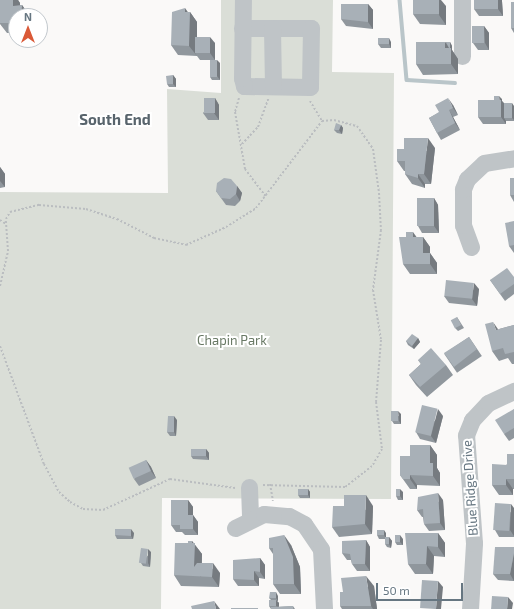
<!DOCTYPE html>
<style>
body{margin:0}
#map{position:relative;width:514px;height:609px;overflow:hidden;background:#faf9f8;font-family:"Exo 2",sans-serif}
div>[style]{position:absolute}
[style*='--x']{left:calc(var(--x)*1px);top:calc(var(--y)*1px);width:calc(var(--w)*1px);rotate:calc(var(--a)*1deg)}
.green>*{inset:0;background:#daded7}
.stream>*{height:3.5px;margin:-1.75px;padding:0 1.75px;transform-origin:1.75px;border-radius:1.75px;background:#b9c5c9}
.path>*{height:2px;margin-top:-1px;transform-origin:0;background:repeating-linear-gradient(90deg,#babdc0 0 2px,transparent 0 4px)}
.minor>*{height:17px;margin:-8.5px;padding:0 8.5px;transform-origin:8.5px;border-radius:8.5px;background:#bfc4c7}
.wall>*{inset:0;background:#90979d;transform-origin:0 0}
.shaded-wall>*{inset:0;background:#767b80}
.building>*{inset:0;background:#a8b0b7;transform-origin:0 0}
span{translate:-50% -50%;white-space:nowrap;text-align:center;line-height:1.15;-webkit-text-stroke:4px #fff;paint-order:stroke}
.park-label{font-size:13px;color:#697965}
.street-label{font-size:13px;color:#667681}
.quarter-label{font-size:15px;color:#58646c;font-weight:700}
.north{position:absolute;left:8px;top:8px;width:40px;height:40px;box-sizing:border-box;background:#fff;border:1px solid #c2c8cd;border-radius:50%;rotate:0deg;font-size:11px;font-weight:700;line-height:16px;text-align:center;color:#667681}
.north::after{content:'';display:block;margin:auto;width:14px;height:18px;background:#da5937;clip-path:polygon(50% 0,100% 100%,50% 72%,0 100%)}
.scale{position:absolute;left:376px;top:583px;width:87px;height:18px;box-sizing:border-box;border:2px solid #667681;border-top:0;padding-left:5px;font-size:12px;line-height:14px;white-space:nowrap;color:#667681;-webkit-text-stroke:3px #fff;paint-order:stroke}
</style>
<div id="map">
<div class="green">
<div style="clip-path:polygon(221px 0,333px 0,332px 72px,394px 73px,391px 499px,162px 498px,161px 609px,0 609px,0 192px,168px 193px,167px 89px,221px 93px)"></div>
</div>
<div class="stream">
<div style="--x:400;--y:0;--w:80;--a:85"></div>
<div style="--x:407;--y:80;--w:48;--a:3.6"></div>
</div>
<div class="path">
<div style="--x:239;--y:98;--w:15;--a:106"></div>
<div style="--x:235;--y:112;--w:58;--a:80"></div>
<div style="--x:245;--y:169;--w:34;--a:53"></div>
<div style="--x:310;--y:101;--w:23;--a:59"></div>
<div style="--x:242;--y:144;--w:23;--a:-47"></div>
<div style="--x:258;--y:127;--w:30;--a:-70"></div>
<div style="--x:0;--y:220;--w:7;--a:34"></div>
<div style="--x:0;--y:286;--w:36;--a:-77"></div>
<div style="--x:8;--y:251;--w:32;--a:-94"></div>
<div style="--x:6;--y:219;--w:8;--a:-60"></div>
<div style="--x:10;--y:212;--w:30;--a:-14"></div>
<div style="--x:39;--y:205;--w:47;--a:4.9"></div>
<div style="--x:86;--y:209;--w:33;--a:18"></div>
<div style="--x:117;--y:219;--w:42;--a:27.2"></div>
<div style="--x:154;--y:238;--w:33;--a:12"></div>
<div style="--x:186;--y:245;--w:44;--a:-24.2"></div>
<div style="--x:226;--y:227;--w:36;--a:-32"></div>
<div style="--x:256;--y:208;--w:109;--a:-52.8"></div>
<div style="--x:322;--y:121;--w:12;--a:-5"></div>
<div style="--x:334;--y:120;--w:24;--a:15"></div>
<div style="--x:357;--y:126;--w:28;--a:55"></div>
<div style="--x:373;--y:149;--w:44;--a:82.2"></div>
<div style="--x:379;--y:193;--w:37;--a:87"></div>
<div style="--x:381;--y:230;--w:61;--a:97.6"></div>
<div style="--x:373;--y:290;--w:51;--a:80.9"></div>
<div style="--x:381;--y:340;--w:62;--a:94.6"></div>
<div style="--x:376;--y:402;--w:47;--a:82.7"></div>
<div style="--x:382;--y:449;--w:20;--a:120"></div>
<div style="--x:372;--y:466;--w:34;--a:142"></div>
<div style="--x:345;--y:487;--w:83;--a:-178.6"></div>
<div style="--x:0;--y:346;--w:126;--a:69.6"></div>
<div style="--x:44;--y:464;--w:32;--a:62"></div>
<div style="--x:59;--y:492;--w:15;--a:42"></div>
<div style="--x:70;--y:502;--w:15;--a:28"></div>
<div style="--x:83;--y:509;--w:20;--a:3"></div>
<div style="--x:103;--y:510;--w:74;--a:-24.8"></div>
<div style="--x:170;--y:479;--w:66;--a:7.9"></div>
<div style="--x:270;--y:484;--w:17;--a:80"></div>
</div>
<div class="minor">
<div style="--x:462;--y:0;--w:56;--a:90"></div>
<div style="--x:242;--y:28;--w:69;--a:0"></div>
<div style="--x:311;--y:28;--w:59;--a:91"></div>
<div style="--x:310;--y:87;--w:66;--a:-179.1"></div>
<div style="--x:244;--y:86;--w:8;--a:-104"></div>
<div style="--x:242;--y:78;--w:78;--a:-89.3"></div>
<div style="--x:272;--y:28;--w:58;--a:89"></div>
<div style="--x:471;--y:247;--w:23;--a:-110"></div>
<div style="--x:463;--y:225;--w:36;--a:-90"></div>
<div style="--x:463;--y:189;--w:11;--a:-68"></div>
<div style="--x:467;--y:179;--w:23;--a:-43"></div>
<div style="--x:484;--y:163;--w:30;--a:-9"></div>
<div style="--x:249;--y:487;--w:31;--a:88"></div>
<div style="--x:235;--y:528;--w:32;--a:-26"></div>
<div style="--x:264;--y:514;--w:25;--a:5"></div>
<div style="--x:289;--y:516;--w:17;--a:28"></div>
<div style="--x:304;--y:524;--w:30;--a:56"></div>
<div style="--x:321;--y:549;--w:60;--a:87.1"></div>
<div style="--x:470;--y:609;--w:66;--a:-86.5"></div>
<div style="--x:474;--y:543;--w:108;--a:-94.2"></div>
<div style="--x:466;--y:435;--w:16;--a:-68"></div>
<div style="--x:472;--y:420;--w:23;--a:-47"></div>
<div style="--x:488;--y:403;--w:29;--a:-25"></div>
</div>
<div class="wall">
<div style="clip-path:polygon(0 0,18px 0,20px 3px,20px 5px,22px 5px,29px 15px,29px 16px,16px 16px,16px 33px,7px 33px,0 24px)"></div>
<div style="clip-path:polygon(502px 1px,503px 16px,479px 16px,474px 9px)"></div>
<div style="clip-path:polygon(514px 2px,514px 33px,511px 28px)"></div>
<div style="clip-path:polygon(368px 4px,373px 10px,373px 29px,346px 26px,341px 19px)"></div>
<div style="clip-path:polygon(446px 6px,446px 25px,420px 24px,413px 14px)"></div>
<div style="clip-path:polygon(188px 12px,190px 12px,197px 22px,197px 37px,215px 43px,215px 60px,200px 60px,197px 56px,178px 55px,171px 45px)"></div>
<div style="clip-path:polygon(484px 26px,489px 33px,489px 50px,478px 50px,473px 43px)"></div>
<div style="clip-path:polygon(391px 42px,391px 48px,381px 48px,378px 44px)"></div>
<div style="clip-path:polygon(446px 42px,450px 42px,452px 46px,452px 50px,458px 59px,458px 74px,423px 75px,416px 64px)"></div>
<div style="clip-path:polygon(220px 63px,220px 80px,212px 80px,210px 77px)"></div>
<div style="clip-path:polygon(173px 75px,176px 79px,176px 87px,169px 87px,167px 84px)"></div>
<div style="clip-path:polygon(215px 98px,219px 105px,219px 120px,208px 120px,203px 113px)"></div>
<div style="clip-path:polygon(502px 99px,502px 101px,504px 103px,514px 106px,514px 121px,506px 121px,506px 124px,483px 124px,478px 117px)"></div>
<div style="clip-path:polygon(453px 105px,458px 115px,453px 117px,460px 130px,441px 140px,437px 133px,429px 118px)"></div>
<div style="clip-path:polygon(341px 125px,343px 128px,342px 134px,337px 133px,334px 130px)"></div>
<div style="clip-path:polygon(435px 148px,431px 184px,425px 184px,425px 188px,412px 184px,405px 174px,405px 171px,404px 171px,397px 161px)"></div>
<div style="clip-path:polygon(0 167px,5px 174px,5px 187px,0 188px)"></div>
<div style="clip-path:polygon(514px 178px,514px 202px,510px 195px)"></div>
<div style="clip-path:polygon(237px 186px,242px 193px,240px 201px,235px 206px,226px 205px,216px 191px)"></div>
<div style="clip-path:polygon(434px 198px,438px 205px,439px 233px,422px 233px,418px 226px)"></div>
<div style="clip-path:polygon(514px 221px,514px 253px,509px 246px)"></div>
<div style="clip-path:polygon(417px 237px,423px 237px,430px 247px,430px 253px,437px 263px,437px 274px,410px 274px,403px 264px)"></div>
<div style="clip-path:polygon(514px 277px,514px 294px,505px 301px,490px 280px)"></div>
<div style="clip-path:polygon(479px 289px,477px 306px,449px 303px,444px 296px)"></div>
<div style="clip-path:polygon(457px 317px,464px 328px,458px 331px,455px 328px)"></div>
<div style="clip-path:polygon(514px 325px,514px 364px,512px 364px,508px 358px,499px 361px,492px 351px,499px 329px)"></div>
<div style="left:469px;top:337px;width:23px;height:30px;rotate:56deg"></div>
<div style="clip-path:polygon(418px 338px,420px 342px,414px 349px,408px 345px,406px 341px)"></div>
<div style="clip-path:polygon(418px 360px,446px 365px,453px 375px,427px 397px,416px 385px,409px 375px,421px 364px)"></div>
<div style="clip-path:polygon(514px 409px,514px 438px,509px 441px,504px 434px)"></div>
<div style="clip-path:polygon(401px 414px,401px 424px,394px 424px,392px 421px)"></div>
<div style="clip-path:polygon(443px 416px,436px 443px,420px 439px,416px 432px)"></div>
<div style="clip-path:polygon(177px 420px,176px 436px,170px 436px,167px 432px)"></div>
<div style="clip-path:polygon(430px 445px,437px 455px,437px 468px,440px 473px,440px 486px,417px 485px,417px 489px,410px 489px,400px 475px,410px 456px)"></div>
<div style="clip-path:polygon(206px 449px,209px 453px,209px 460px,193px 459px,191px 456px)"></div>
<div style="clip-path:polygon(514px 454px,514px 489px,513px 489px,513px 495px,499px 495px,492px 485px)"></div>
<div style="clip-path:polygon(146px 460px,151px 467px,156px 478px,139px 486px,134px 479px)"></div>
<div style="clip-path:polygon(308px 489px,310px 492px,310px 498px,300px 498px,298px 495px)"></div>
<div style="clip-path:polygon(403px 492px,403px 500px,398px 500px,396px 496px)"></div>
<div style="clip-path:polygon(188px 500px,193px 507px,193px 515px,198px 522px,198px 535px,185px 535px,182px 532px,176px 532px,171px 525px)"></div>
<div style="clip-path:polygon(443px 500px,445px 530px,429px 531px,424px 524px,423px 517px,422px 517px,417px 510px)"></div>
<div style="clip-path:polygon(373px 506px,372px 534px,339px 537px,332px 527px)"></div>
<div style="clip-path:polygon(514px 508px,514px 537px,499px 537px,495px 530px)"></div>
<div style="clip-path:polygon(134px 533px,133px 539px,117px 539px,115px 535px)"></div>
<div style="clip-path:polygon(386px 533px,386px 537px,389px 537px,392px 541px,391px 548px,387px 547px,385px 544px,385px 539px,379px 539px,377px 535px)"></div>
<div style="clip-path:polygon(438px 533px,445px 543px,445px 557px,434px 556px,433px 574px,415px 574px,408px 564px)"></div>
<div style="clip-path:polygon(403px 539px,403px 545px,397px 545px,395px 542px)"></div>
<div style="clip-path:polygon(366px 540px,370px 547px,370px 571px,357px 571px,352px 564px,351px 560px,347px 560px,342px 553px)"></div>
<div style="clip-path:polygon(192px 541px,202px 554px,202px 563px,220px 573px,219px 587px,181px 586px,174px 575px,188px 543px)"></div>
<div style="clip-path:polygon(291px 545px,300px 567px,301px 594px,280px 594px,273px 584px,273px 554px,269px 548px)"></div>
<div style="clip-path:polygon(514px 547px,514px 581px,498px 580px,493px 574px)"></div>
<div style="clip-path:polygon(151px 552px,150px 567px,143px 566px,141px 563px)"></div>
<div style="clip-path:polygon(260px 558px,265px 565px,265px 579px,259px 578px,259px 586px,238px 586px,233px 579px)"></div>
<div style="clip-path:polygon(374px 586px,377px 609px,342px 609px,340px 606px,343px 592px)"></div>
<div style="clip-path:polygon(278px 596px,278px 601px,277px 601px,279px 603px,279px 607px,293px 606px,295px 609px,271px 609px,269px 606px,271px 600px,269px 598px)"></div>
</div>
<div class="shaded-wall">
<div style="clip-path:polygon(13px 0,18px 0,20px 3px,20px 16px,13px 6px)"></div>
<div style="clip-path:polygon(439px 0,441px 0,446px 6px,446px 25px,439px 15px)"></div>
<div style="clip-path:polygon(498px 0,502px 0,502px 1px,503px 16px,498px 9px)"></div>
<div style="clip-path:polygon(368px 4px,373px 10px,373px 29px,368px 22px)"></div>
<div style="clip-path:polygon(22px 5px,29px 15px,29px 16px,21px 16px)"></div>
<div style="clip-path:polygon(185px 8px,190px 15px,190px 12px,197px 22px,197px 53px,195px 53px,197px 56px,189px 46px,185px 12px)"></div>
<div style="clip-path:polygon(484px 26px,489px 33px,489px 50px,485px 43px)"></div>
<div style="clip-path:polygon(210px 37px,215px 43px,215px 60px,210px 53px)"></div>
<div style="clip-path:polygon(389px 38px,391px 42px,391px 48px,389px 44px)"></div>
<div style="clip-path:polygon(445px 42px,451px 50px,450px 48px,450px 42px,452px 46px,452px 50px,458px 59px,458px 74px,451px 64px,445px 48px)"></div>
<div style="clip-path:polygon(217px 60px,220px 63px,220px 80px,217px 76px)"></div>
<div style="clip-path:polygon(173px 75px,176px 79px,176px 87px,173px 84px)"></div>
<div style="clip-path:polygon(499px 96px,502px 99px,502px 101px,506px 106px,504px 118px,506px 121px,506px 124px,501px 117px)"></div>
<div style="clip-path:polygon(215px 98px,219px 105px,219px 120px,214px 113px)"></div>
<div style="clip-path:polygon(448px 98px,453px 105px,458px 115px,453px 108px)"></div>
<div style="clip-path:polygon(512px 103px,514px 106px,514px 120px,512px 118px)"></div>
<div style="clip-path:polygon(449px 110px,453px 117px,460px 130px,455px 123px)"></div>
<div style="clip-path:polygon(341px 125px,343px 128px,342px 134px,339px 130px)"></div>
<div style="clip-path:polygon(428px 138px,435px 148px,431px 184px,424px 174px)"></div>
<div style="clip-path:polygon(0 167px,5px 174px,5px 187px,0 181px)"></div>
<div style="clip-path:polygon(418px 174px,425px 184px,425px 188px,418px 178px)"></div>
<div style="clip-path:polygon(237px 186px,242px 193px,240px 201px,236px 194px)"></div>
<div style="clip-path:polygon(434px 198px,438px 205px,439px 233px,434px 226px)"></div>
<div style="clip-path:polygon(413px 232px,420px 242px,413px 237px)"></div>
<div style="clip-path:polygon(423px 237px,430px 247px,430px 263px,423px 253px)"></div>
<div style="clip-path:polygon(430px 253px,437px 263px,437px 274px,430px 264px)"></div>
<div style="clip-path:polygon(474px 283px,479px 289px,477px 306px,472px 299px)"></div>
<div style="clip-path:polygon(493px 322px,500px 332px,496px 330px)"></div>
<div style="clip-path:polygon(418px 338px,420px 342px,414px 349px,412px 346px)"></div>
<div style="clip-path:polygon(438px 409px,443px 416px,436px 443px,431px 436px)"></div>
<div style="clip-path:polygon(398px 411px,401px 414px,401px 424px,399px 421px)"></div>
<div style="clip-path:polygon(174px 416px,177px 420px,176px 436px,174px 432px)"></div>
<div style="clip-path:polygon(430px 445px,437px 455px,437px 468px,440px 473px,440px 486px,433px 476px,430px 463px)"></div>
<div style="clip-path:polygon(206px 449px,209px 453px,209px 460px,206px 456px)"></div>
<div style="clip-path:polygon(146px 460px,151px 467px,156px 478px,151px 471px)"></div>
<div style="clip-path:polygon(410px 475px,417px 485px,417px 489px,410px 479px)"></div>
<div style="clip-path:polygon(506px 479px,513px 489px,513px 495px,506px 485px)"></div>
<div style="clip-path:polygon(308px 489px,310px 492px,310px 498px,308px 495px)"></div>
<div style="clip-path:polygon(400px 489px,403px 492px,403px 500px,400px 496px)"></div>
<div style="clip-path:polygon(438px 493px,443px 500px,445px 530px,440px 523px)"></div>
<div style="clip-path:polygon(366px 495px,373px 506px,372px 534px,365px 524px)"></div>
<div style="clip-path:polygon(188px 500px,193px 507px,193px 522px,188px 515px)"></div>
<div style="clip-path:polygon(511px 504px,514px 508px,514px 536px,510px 530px)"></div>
<div style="clip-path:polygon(193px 515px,198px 522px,198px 535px,193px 529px)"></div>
<div style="clip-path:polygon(131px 529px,134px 533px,133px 539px,131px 536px)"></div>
<div style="clip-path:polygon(384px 530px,386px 533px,386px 539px,384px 535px)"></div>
<div style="clip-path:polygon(438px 533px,445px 543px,445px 557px,438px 547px)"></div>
<div style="clip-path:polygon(284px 535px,291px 545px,300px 567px,301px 594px,294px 584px)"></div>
<div style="clip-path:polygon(400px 535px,403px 539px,403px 545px,400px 542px)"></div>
<div style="clip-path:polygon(389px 537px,392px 541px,391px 548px,389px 544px)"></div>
<div style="clip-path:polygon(366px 540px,370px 547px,370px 571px,365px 564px)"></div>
<div style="clip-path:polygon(192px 541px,202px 554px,201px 577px,194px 567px,192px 546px)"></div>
<div style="clip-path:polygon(427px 546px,434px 556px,433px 574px,426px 564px)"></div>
<div style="clip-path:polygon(148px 549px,151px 552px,150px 567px,148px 563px)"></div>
<div style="clip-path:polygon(514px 553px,514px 581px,510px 574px)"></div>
<div style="clip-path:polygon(260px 558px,265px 565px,265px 579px,260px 572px)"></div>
<div style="clip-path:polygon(213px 563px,220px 573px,219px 587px,212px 577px)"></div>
<div style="clip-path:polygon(254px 571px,259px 578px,259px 586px,254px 580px)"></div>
<div style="clip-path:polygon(366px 576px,374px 586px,377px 609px,373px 609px,371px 606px)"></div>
<div style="clip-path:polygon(438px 581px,443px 587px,441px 609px,436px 609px)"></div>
<div style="clip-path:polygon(276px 592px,278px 596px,278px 601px,276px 598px)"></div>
<div style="clip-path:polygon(508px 597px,513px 603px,512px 609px,507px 609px)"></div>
<div style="clip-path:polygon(276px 600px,279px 603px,279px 609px,276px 606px)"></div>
<div style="clip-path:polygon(214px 601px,220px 609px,216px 609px)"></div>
</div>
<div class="building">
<div style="clip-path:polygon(0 0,13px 0,13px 6px,22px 5px,21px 16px,16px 16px,16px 23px,0 23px)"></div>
<div style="left:413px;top:0;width:26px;height:14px"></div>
<div style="left:474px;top:0;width:24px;height:9px"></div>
<div style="left:511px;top:2px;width:3px;height:26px"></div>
<div style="clip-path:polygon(341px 4px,368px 4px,368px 22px,341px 19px)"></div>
<div style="clip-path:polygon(185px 8px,185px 12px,190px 12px,189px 46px,171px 45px,172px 12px)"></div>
<div style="left:472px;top:26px;width:12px;height:17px"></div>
<div style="left:195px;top:37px;width:15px;height:16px"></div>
<div style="left:378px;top:38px;width:11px;height:6px"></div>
<div style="clip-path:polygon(416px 42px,445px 42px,445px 48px,451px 48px,451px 64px,416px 64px)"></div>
<div style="clip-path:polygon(446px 42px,450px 42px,450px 48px,449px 48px)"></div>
<div style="left:210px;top:60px;width:7px;height:17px"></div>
<div style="clip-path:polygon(173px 75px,173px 84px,167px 84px,166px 76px)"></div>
<div style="left:494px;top:96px;width:5px;height:4px"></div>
<div style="left:204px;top:98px;width:11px;height:15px"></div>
<div style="clip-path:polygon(448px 98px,453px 108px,449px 110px,455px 123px,437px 133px,429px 118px,439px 112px,435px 105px)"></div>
<div style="left:478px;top:100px;width:23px;height:17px"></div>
<div style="left:504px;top:103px;width:8px;height:15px"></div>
<div style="clip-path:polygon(336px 123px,341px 125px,339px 130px,334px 130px)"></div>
<div style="clip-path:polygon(404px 138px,428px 138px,424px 174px,418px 174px,418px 178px,405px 174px,405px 161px,397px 161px,397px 149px,404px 149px)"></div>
<div style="clip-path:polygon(224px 178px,231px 179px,237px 186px,236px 194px,230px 199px,221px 198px,216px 191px,217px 183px)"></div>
<div style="left:510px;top:178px;width:4px;height:17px"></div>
<div style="left:417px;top:198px;width:17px;height:28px"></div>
<div style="clip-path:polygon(514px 221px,514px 245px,509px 246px,505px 223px)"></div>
<div style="clip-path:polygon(406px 232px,413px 232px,413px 237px,423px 237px,423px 253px,430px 253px,430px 264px,403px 264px,399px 237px,406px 237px)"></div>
<div style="clip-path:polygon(507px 268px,514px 277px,514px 284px,500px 294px,490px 280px)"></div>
<div style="left:446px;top:280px;width:28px;height:16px;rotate:6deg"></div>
<div style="left:457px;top:317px;width:9px;height:7px;rotate:63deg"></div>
<div style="clip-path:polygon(493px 322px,496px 330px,514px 325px,514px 352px,505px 354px,503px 348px,492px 351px,485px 324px)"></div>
<div style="clip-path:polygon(412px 334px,418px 338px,412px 346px,406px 341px)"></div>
<div style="clip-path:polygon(469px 337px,477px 349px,454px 367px,444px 353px)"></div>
<div style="clip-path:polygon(431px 348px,446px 365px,420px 387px,409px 375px,421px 364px,418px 360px)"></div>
<div style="left:422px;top:405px;width:16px;height:28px;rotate:14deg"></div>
<div style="clip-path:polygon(514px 409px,514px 428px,504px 434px,495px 420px)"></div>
<div style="left:391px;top:411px;width:7px;height:10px"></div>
<div style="clip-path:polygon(168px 416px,174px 416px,174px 432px,167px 432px)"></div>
<div style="clip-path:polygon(410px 445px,430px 445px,430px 463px,433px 463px,433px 476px,410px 475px,410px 479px,403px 479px,400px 475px,400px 456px,410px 456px)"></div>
<div style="left:191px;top:449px;width:15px;height:7px"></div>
<div style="clip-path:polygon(507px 454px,514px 454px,514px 479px,506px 479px,506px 485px,492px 485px,492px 464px,507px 465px)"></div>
<div style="left:146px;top:460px;width:12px;height:19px;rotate:66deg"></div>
<div style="left:298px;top:489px;width:10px;height:6px"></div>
<div style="left:396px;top:489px;width:4px;height:7px"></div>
<div style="clip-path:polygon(438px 493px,440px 523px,424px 524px,423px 509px,417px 510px,418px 497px)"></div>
<div style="clip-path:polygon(344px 495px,366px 495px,365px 524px,332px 527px,333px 506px,344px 506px)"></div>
<div style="clip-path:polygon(171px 500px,188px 500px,188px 515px,193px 515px,193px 529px,180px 529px,180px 525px,171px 525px)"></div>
<div style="left:495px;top:503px;width:16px;height:27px;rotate:4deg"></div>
<div style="clip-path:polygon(115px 529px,131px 529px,131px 536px,115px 535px)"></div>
<div style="left:377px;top:530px;width:7px;height:5px"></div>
<div style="clip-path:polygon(405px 533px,438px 533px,438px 547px,427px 546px,426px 564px,408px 564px)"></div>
<div style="clip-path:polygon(284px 535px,293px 557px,294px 584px,273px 584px,273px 548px,269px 548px,269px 538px)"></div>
<div style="left:395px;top:535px;width:5px;height:7px"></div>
<div style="left:385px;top:537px;width:4px;height:7px"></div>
<div style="clip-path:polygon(366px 540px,365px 564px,352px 564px,350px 554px,342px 553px,342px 541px)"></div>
<div style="left:188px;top:541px;width:4px;height:2px"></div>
<div style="clip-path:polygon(175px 543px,195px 543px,194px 567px,197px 563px,213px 563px,212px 577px,174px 575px)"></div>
<div style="clip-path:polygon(495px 547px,514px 547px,514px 553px,510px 574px,493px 574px)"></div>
<div style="left:141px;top:548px;width:7px;height:15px;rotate:8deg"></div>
<div style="clip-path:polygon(260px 558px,260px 572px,254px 571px,254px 580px,233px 579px,233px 560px)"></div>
<div style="clip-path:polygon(366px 576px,371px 606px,340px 606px,340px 592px,343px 592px,341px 578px)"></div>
<div style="left:422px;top:580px;width:16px;height:28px;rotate:4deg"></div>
<div style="clip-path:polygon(270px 592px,276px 592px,276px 598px,269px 598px)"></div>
<div style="left:492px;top:596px;width:16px;height:13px;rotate:4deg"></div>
<div style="left:269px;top:600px;width:7px;height:6px"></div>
<div style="clip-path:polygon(214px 601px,216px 609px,192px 609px,191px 606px)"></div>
<div style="clip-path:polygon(293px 606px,293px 609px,271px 609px,271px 607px)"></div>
<div style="left:231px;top:608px;width:27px;height:1px"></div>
</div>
<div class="park-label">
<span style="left:232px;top:340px">Chapin Park</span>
</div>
<div class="street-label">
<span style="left:470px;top:488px;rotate:-94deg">Blue Ridge Drive</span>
</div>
<div class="quarter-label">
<span style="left:115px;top:120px">South End</span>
</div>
<div class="north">N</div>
<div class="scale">50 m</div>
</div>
